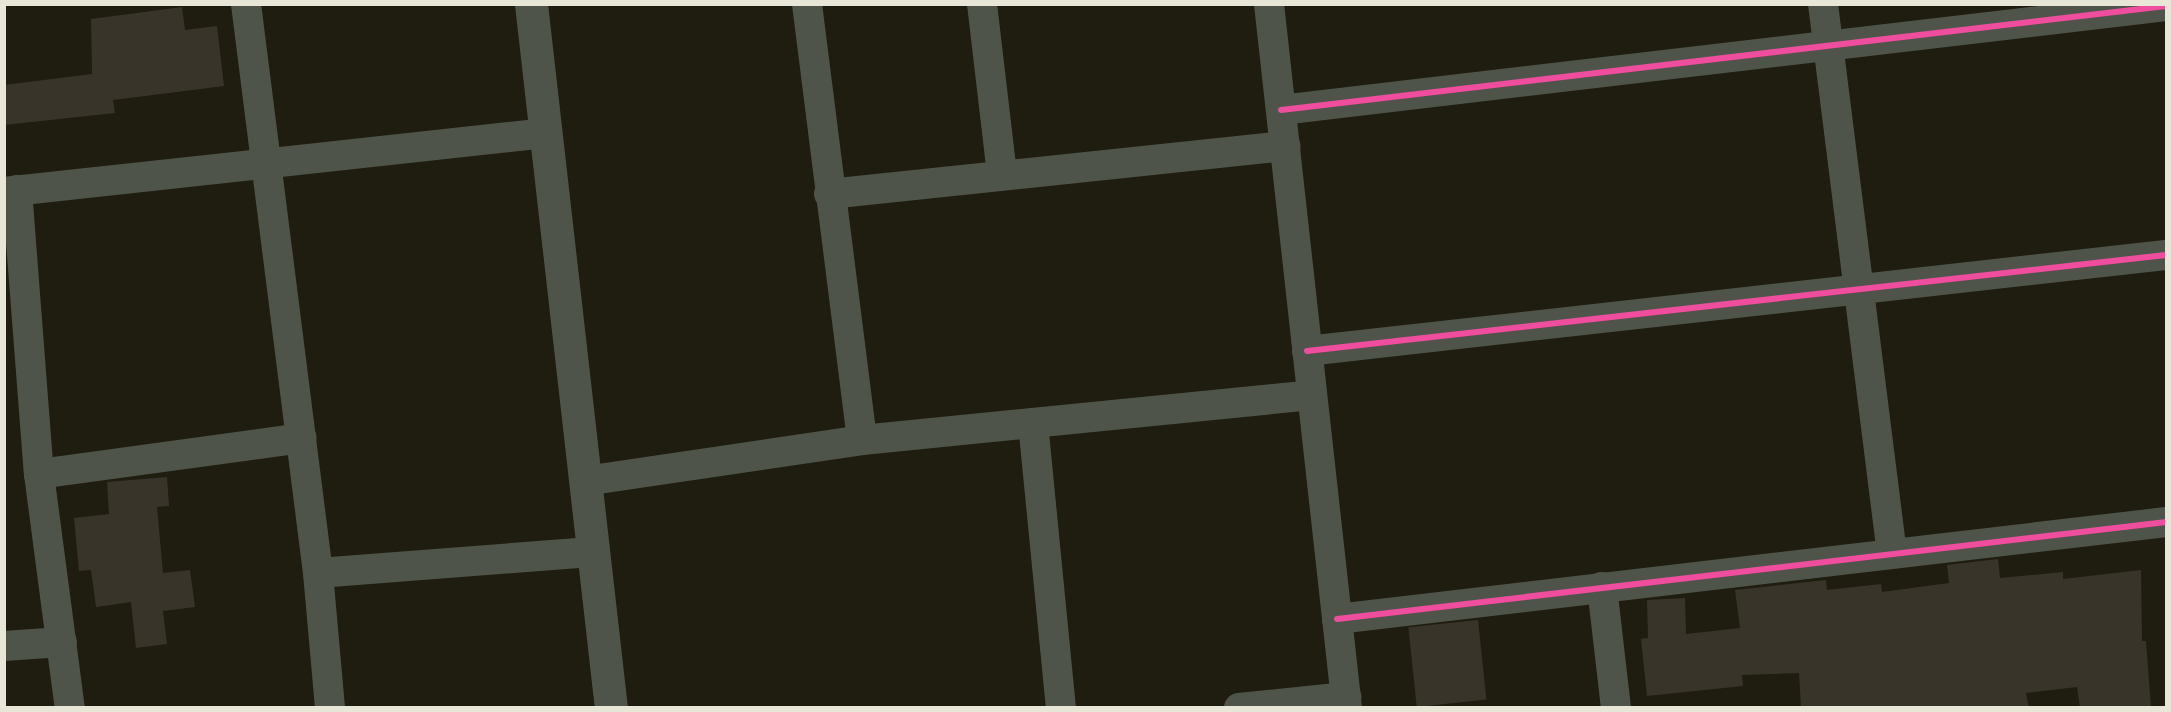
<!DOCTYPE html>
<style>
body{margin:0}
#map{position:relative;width:2171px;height:712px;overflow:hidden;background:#1f1d0f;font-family:Rubik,sans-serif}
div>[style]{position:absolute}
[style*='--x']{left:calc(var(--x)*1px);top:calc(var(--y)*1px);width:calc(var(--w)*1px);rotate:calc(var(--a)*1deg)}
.building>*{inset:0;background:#39342a;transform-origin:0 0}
.minor>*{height:30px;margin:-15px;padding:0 15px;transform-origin:15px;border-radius:15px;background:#4f544a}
.tertiary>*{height:33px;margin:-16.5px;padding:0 16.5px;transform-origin:16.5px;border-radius:16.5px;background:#4f544a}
.cycleway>*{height:6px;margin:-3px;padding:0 3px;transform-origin:3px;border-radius:3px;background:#ef4d9e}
span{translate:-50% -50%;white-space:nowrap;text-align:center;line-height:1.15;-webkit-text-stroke:5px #252209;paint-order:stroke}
.frame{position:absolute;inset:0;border:6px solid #e7e6d7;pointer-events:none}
</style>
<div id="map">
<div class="building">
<div style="clip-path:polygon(182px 7px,185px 30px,217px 26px,224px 86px,113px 100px,115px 113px,4px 125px,4px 85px,92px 74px,91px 19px)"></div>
<div style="clip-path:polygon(167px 477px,169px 506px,157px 507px,163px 573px,190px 570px,195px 607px,163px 611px,167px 644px,136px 648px,131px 602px,96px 607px,91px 570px,79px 571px,74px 518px,109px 514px,107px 482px)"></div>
<div style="clip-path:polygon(1998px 559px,2000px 578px,2063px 572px,2063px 579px,2141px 570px,2142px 641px,2146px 641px,2151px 708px,2080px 708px,2077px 687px,2026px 693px,2029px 708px,1801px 708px,1799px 673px,1742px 675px,1743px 686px,1647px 696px,1641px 639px,1648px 638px,1647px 600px,1685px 598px,1686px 634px,1740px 628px,1735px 590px,1826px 580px,1827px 590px,1881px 584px,1882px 592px,1949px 583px,1947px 565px)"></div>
<div style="left:1478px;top:620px;width:80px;height:70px;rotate:84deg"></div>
</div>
<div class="minor">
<div style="--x:246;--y:4;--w:574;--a:82.79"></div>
<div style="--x:318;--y:573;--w:136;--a:84.9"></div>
<div style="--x:807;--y:4;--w:439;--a:82.8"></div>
<div style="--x:982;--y:4;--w:170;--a:83.3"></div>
<div style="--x:1269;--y:4;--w:708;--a:83.68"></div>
<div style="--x:1823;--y:4;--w:554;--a:82.85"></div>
<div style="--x:1281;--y:110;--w:891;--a:-6.7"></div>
<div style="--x:17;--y:190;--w:285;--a:85.6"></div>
<div style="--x:39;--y:474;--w:236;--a:82.5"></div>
<div style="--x:4;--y:192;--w:545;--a:-6.21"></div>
<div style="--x:829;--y:194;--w:459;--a:-6"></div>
<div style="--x:1307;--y:351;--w:864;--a:-6.38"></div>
<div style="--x:1033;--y:423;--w:286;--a:84.4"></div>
<div style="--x:39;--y:474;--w:265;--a:-7.8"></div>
<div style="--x:585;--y:481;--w:280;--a:-8.4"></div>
<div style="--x:862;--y:440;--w:452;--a:-5.7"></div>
<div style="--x:318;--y:573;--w:277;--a:-4.4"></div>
<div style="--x:1602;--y:587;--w:122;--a:83.4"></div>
<div style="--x:1337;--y:619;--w:835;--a:-6.67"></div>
<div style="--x:4;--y:646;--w:58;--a:-3.9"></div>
<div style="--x:1239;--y:708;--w:108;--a:-5.9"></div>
</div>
<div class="tertiary">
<div style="--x:531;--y:4;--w:709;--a:83.52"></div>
</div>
<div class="cycleway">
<div style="--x:1281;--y:110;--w:891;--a:-6.7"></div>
<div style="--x:1307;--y:351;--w:864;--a:-6.38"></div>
<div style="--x:1337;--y:619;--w:835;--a:-6.67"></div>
</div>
<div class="frame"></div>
</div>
